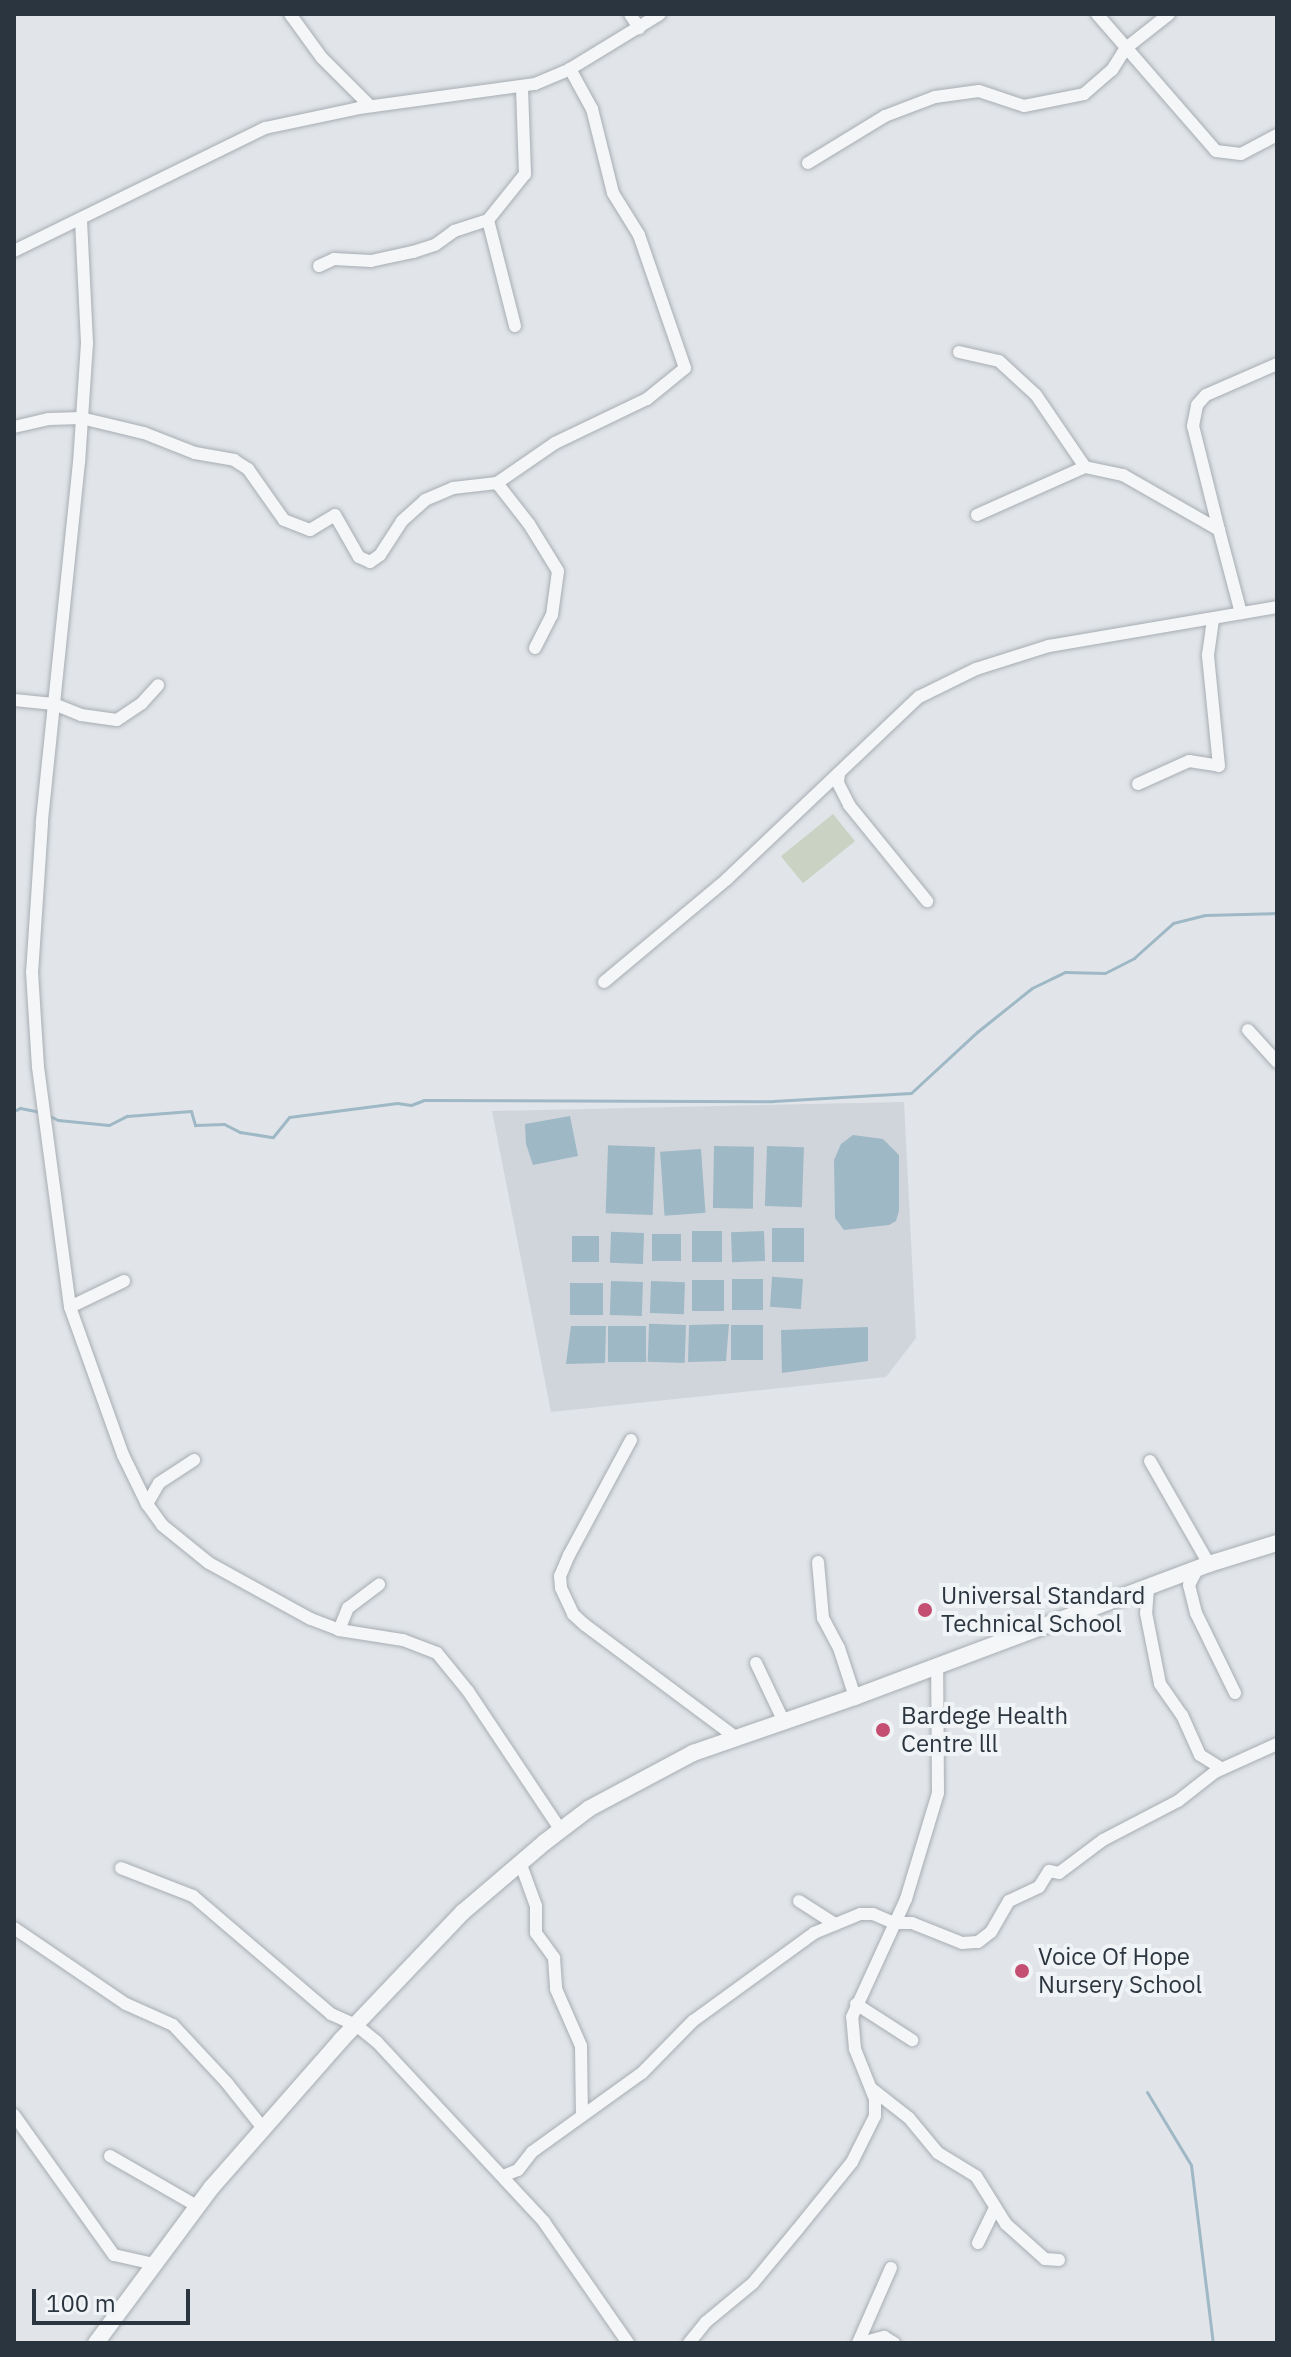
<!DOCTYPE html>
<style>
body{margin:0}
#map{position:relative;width:1291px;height:2357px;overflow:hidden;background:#e1e5e9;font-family:"IBM Plex Sans",sans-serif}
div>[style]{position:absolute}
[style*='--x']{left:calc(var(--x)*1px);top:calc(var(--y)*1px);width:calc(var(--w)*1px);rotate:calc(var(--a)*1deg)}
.built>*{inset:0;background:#d0d5db}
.green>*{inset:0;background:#c9d2c3;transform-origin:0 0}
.water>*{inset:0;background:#9fb8c6;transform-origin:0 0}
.stream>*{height:3px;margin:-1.5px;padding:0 1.5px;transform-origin:1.5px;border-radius:1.5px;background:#9fb8c6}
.roads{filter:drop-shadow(0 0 2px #a7adb3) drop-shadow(0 0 2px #a7adb3)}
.minor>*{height:12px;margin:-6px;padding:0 6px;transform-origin:6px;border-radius:6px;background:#f4f6f7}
.tertiary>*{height:16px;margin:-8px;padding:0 8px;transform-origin:8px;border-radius:8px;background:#f4f6f7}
.dots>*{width:22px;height:22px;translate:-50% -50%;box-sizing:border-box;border:4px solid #f1f4f6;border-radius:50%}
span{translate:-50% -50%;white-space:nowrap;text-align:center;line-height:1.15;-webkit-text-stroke:8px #f1f4f6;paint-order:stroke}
.poi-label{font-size:24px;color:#2b353f}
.left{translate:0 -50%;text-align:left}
.frame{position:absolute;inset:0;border:16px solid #2b353f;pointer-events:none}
.scale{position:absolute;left:32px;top:2289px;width:158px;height:36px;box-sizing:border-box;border:4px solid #2b353f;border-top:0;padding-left:10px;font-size:24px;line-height:28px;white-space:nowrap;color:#2b353f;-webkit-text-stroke:6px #f1f4f6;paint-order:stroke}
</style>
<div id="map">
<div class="built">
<div style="clip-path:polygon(904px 1102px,916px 1338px,886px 1377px,551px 1412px,492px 1111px)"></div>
</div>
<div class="green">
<div style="left:833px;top:814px;width:35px;height:67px;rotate:51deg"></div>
</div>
<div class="water">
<div style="clip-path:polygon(570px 1116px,578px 1156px,533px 1165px,526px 1144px,525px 1124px)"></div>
<div style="clip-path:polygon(853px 1135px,883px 1139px,899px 1155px,899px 1211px,896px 1221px,889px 1225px,844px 1230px,835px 1218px,834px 1160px,841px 1144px)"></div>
<div style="left:714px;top:1146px;width:40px;height:62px;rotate:1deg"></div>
<div style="left:767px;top:1146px;width:37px;height:60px;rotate:2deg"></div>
<div style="left:655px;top:1147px;width:68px;height:47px;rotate:92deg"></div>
<div style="left:701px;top:1149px;width:64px;height:41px;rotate:86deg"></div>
<div style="left:804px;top:1228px;width:34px;height:32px;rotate:90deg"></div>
<div style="left:722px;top:1231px;width:31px;height:30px;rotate:90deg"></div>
<div style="left:764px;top:1231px;width:30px;height:33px;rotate:88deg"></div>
<div style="left:644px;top:1233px;width:31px;height:33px;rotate:92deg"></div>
<div style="left:652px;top:1234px;width:29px;height:27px"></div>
<div style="left:572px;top:1236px;width:27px;height:26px"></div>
<div style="left:763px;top:1279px;width:31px;height:31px;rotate:90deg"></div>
<div style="left:803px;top:1279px;width:30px;height:31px;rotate:94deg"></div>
<div style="left:692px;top:1280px;width:32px;height:31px"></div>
<div style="left:611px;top:1281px;width:32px;height:34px;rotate:2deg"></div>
<div style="left:651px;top:1281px;width:34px;height:32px;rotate:2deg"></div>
<div style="left:570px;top:1283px;width:33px;height:32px"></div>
<div style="clip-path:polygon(729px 1324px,726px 1361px,688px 1362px,689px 1325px)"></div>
<div style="left:686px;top:1325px;width:38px;height:37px;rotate:92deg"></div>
<div style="left:731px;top:1325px;width:32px;height:35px"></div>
<div style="clip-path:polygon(571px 1326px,606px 1326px,605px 1363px,566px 1364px)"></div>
<div style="left:608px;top:1326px;width:38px;height:36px"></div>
<div style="clip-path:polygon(868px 1327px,868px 1361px,782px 1373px,781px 1330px)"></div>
</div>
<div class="stream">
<div style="--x:14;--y:1111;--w:7;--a:-27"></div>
<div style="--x:20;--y:1108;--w:21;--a:11"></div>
<div style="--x:48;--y:1115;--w:11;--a:27"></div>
<div style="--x:58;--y:1120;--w:51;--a:5.6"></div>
<div style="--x:109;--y:1125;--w:20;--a:-27"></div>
<div style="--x:127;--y:1116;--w:64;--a:-4.5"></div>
<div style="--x:191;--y:1111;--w:15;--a:74"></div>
<div style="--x:195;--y:1125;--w:29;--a:-2"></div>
<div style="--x:224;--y:1124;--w:18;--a:27"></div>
<div style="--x:240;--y:1132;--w:33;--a:9"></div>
<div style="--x:273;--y:1137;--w:26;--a:-51"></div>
<div style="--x:289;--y:1117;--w:109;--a:-7.4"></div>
<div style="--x:397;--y:1103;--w:14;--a:8"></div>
<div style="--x:411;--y:1105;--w:14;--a:-21"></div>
<div style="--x:424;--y:1100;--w:349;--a:0.2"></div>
<div style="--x:773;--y:1101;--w:138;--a:-3.3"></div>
<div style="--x:911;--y:1093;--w:90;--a:-42.7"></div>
<div style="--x:977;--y:1032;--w:70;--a:-38.7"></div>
<div style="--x:1032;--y:988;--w:37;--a:-26"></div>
<div style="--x:1065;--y:972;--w:40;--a:1.4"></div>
<div style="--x:1105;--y:973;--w:33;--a:-27"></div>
<div style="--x:1134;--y:958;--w:52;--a:-41.9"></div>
<div style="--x:1173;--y:923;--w:33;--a:-14"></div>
<div style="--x:1205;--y:915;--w:72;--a:-1.6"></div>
<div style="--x:1147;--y:2092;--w:85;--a:58.9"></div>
<div style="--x:1191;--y:2165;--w:179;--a:83"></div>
</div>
<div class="roads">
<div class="minor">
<div style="--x:290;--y:14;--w:54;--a:54"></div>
<div style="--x:322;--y:58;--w:68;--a:45"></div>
<div style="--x:630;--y:14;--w:17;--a:57"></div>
<div style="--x:1097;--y:14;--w:181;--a:49"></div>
<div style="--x:1216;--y:151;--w:25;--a:7"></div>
<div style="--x:1241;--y:154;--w:41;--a:-27.8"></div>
<div style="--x:808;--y:163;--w:90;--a:-31.4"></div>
<div style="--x:885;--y:116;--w:53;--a:-20.8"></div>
<div style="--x:935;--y:97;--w:44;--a:-7.8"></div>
<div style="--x:979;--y:91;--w:47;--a:18.4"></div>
<div style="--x:1024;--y:106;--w:61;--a:-11.3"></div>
<div style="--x:1084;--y:94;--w:37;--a:-41"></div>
<div style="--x:1112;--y:70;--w:26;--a:-58"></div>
<div style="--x:1126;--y:48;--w:55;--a:-38.3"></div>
<div style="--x:81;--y:220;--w:123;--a:87.2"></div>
<div style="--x:87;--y:343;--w:119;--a:93.8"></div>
<div style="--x:79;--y:462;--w:363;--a:95.9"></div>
<div style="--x:42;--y:823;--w:149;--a:93.8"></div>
<div style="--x:32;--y:972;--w:95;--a:86.4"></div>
<div style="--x:38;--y:1067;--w:242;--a:82.4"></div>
<div style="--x:70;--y:1307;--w:157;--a:70.3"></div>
<div style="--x:123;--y:1455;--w:55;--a:63.9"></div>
<div style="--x:147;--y:1504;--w:26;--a:54"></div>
<div style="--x:162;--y:1525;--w:60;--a:39"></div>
<div style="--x:209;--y:1563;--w:116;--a:28.8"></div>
<div style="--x:311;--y:1619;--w:30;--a:21"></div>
<div style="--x:339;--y:1630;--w:65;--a:8.9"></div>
<div style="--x:403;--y:1640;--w:36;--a:21"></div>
<div style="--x:437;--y:1653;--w:49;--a:50.8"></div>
<div style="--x:468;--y:1691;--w:166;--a:56.3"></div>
<div style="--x:14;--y:251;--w:280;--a:-26.1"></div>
<div style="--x:265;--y:128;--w:96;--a:-12"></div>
<div style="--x:359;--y:108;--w:178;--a:-7.8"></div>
<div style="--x:535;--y:84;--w:38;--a:-23"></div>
<div style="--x:570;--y:69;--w:105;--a:-31.4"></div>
<div style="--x:319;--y:266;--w:17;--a:-25"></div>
<div style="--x:334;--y:259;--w:37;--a:3"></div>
<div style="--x:371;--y:261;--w:43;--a:-12.1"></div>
<div style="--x:413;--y:252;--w:23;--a:-18"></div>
<div style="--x:435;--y:245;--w:24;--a:-36"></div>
<div style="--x:454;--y:231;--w:36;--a:-18"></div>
<div style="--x:515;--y:326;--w:109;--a:-104.3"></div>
<div style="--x:488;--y:220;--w:59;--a:-51.2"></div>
<div style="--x:525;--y:174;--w:87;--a:-92"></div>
<div style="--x:959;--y:352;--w:41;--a:12.7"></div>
<div style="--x:999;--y:361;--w:50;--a:42.6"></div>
<div style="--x:1036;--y:395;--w:87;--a:55.8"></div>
<div style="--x:14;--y:427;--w:36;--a:-13"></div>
<div style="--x:49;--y:419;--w:32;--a:-2"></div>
<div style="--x:81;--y:418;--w:65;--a:13.4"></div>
<div style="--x:144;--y:433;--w:55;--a:21.4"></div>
<div style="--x:195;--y:453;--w:40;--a:10"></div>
<div style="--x:234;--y:460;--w:17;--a:33"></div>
<div style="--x:248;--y:469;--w:62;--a:54.8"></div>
<div style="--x:284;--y:520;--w:28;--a:21"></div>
<div style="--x:310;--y:530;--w:29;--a:-31"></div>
<div style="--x:335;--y:515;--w:48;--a:60.3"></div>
<div style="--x:359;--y:557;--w:12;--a:24"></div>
<div style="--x:370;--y:562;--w:12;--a:-35"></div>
<div style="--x:380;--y:555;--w:40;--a:-57.1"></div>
<div style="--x:402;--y:521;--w:31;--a:-42"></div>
<div style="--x:425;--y:500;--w:30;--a:-23"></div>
<div style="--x:453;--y:488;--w:44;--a:-6.5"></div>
<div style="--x:977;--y:515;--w:118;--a:-24"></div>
<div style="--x:1085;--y:467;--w:39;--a:12"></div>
<div style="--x:1123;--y:475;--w:111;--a:29.8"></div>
<div style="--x:1219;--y:530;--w:86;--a:75.2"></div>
<div style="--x:1219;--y:530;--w:107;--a:-104"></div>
<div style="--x:1193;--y:426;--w:21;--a:-79"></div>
<div style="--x:1197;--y:405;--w:13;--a:-48"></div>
<div style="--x:1206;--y:395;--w:77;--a:-23.6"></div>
<div style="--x:535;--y:648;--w:37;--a:-63"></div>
<div style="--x:552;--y:615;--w:44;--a:-82.2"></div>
<div style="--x:558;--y:571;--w:55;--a:-121.7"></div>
<div style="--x:529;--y:524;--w:52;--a:-128"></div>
<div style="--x:497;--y:483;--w:70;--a:-34.6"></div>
<div style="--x:555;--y:443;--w:102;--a:-25.6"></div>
<div style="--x:647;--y:399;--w:49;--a:-39.2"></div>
<div style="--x:685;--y:368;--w:141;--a:-109.1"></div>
<div style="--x:639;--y:235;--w:49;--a:-121.8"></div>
<div style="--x:613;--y:193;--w:87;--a:-104"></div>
<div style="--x:592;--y:109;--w:46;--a:-118.8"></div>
<div style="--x:14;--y:700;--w:40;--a:5.7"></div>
<div style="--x:54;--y:704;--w:29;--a:22"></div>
<div style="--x:81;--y:715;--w:36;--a:8"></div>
<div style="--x:117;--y:720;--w:30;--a:-34"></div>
<div style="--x:142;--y:703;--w:24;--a:-48"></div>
<div style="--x:839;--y:773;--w:10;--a:96"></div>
<div style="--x:838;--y:783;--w:25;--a:63"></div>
<div style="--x:849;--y:805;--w:124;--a:50.9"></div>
<div style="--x:1138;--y:784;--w:56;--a:-24.3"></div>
<div style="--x:1189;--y:761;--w:30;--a:9"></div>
<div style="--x:1219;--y:766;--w:112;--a:-95.7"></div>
<div style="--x:1208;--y:655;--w:36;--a:-82"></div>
<div style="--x:604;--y:982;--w:160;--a:-39.9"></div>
<div style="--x:727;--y:879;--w:265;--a:-43.5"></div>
<div style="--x:919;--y:697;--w:64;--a:-26.2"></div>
<div style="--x:976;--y:669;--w:77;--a:-17.5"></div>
<div style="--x:1049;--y:646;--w:231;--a:-9.7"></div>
<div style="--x:1248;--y:1030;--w:43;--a:47.8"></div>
<div style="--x:70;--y:1307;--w:60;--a:-25.7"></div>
<div style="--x:631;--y:1440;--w:131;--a:118.3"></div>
<div style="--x:569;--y:1555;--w:23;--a:113"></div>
<div style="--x:560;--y:1576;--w:12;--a:85"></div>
<div style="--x:561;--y:1588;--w:29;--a:65"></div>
<div style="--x:573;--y:1614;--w:16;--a:43"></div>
<div style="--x:585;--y:1625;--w:187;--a:36.7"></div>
<div style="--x:1150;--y:1461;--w:119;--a:60.2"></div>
<div style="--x:147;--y:1504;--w:24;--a:-60"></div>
<div style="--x:159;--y:1483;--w:42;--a:-33.3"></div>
<div style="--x:818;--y:1562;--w:56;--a:84.9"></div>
<div style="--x:823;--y:1618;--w:34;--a:62"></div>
<div style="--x:839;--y:1648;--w:52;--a:71.9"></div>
<div style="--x:1198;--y:1568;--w:19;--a:118"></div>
<div style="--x:1189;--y:1585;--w:29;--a:76"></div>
<div style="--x:1196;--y:1613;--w:89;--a:64"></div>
<div style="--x:1148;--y:1587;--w:26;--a:94"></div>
<div style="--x:1146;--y:1613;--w:72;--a:78.8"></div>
<div style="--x:1160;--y:1684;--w:38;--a:55"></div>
<div style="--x:1182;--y:1715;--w:44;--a:65.8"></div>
<div style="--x:1200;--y:1755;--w:25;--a:32"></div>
<div style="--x:339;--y:1630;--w:24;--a:-68"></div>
<div style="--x:348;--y:1608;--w:39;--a:-37"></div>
<div style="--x:756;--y:1663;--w:65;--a:64.6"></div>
<div style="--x:520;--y:1862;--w:47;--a:70"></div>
<div style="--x:536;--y:1906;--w:27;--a:90"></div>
<div style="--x:536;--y:1933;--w:31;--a:54"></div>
<div style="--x:554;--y:1958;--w:31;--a:86"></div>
<div style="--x:556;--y:1989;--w:62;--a:66.3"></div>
<div style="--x:581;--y:2046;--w:69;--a:89.2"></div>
<div style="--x:121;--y:1868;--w:77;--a:21.3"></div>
<div style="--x:193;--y:1896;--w:182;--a:40.5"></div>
<div style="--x:331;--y:2014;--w:27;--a:24"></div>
<div style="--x:356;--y:2025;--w:27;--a:39"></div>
<div style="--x:377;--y:2042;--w:246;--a:47.1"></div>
<div style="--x:544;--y:2222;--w:147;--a:55.2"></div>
<div style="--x:799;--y:1901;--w:43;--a:32.6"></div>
<div style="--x:14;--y:1928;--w:135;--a:34.2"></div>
<div style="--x:126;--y:2004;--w:51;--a:24.1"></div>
<div style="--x:173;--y:2025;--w:79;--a:47"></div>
<div style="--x:227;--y:2083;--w:56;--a:51.5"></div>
<div style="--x:856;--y:2004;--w:67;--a:32.7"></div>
<div style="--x:872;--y:2089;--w:47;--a:38.1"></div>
<div style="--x:909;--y:2118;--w:45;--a:50.4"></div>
<div style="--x:938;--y:2153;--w:44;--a:31.2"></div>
<div style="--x:976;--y:2176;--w:57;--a:58"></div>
<div style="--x:1006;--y:2224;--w:52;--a:41.9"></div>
<div style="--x:1045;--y:2259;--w:14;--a:4"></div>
<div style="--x:14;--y:2115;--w:172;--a:54.5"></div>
<div style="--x:114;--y:2255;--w:41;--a:12.7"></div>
<div style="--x:110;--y:2156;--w:100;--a:29.9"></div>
<div style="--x:503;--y:2176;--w:16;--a:-22"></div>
<div style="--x:518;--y:2170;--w:23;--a:-52"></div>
<div style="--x:532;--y:2152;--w:135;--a:-35.7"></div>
<div style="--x:642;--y:2073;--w:73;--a:-45.6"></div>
<div style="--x:693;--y:2021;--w:150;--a:-36"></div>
<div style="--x:814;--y:1933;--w:50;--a:-22.4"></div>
<div style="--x:860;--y:1914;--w:13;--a:0"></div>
<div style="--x:873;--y:1914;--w:23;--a:23"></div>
<div style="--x:894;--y:1923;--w:18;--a:0"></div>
<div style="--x:912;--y:1923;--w:54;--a:21.8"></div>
<div style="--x:962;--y:1943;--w:16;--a:-4"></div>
<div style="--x:978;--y:1942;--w:16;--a:-38"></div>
<div style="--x:991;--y:1932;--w:36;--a:-60"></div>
<div style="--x:1009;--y:1901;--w:33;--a:-25"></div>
<div style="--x:1039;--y:1887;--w:19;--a:-58"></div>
<div style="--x:1049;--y:1871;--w:10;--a:11"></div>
<div style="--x:1059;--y:1873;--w:55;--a:-36.9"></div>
<div style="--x:1103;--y:1840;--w:85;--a:-27.5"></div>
<div style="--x:1178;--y:1801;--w:47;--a:-38.1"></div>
<div style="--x:1215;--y:1772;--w:68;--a:-24.3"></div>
<div style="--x:978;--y:2243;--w:37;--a:-64"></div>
<div style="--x:689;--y:2343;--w:27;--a:-51"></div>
<div style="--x:706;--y:2322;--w:61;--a:-39.7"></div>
<div style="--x:753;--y:2283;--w:69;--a:-50.3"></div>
<div style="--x:797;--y:2230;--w:87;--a:-51"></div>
<div style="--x:852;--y:2162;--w:51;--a:-63.4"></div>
<div style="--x:875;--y:2116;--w:17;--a:-90"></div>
<div style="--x:875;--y:2099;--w:54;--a:-111.8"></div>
<div style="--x:855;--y:2049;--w:32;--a:-95"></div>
<div style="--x:852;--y:2017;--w:130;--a:-65.4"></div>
<div style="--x:906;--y:1899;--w:111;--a:-73.2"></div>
<div style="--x:938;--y:1793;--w:128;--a:-90.4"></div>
<div style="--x:858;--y:2343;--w:82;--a:-66.3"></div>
<div style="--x:861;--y:2343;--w:24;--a:-15"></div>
<div style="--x:884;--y:2337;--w:12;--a:31"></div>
</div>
<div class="tertiary">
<div style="--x:96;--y:2343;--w:194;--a:-53.4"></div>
<div style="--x:212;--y:2187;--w:196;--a:-48.7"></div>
<div style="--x:341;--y:2040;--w:177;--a:-46.4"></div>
<div style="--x:463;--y:1912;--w:108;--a:-40.5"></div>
<div style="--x:545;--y:1842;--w:56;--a:-37.1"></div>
<div style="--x:590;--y:1808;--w:117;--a:-28.1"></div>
<div style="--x:693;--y:1753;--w:171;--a:-19.1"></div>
<div style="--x:855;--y:1697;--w:378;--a:-20.6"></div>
<div style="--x:1209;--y:1564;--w:71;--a:-17.2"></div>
</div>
</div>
<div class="dots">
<div style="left:925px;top:1610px;background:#c54f73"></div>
<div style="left:883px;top:1730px;background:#c54f73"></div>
<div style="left:1022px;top:1971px;background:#c54f73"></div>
</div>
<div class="poi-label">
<span class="left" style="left:941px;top:1610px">Universal Standard<br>Technical School</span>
<span class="left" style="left:901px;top:1730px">Bardege Health<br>Centre lll</span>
<span class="left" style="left:1038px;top:1971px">Voice Of Hope<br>Nursery School</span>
</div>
<div class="frame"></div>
<div class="scale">100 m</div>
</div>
